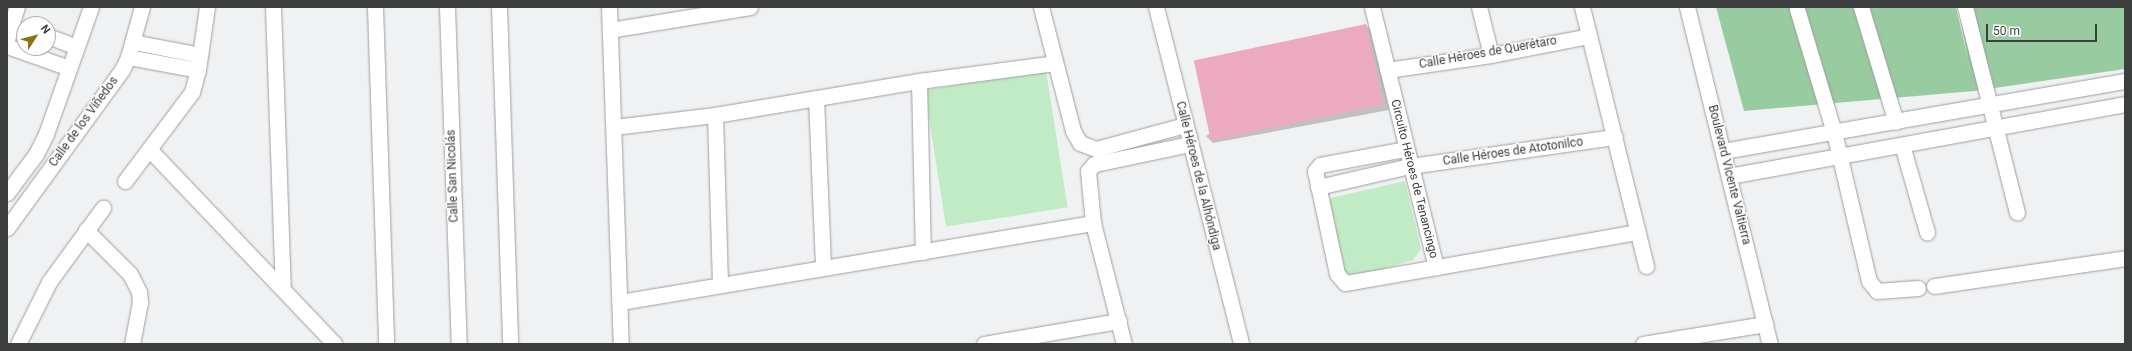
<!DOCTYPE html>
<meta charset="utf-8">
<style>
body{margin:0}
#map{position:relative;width:2132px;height:351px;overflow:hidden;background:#f0f1f2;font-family:Roboto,sans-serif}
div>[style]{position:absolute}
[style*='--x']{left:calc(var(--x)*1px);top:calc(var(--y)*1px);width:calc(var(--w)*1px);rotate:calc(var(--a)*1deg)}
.green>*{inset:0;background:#c0ebc5;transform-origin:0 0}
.forest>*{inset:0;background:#99cba0}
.shadow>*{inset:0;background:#0003}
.building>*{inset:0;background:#ebaabf;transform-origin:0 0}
.roads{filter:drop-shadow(0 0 1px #9e9ea0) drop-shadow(0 0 1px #9e9ea0)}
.minor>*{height:15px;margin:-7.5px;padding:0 7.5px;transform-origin:7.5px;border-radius:7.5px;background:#fff}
span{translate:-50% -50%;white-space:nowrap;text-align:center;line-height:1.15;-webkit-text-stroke:3px #fff;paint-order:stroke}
.street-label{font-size:12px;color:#3c3d3d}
.frame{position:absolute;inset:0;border:8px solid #3c3d3d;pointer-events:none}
.north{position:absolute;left:16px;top:16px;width:40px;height:40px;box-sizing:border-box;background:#fff;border:1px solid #b1b1b1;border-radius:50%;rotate:54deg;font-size:11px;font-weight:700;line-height:16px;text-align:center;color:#3c3d3d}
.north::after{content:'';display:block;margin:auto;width:14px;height:18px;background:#8d7115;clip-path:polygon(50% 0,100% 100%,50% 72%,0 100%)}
.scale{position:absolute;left:1986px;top:24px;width:111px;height:18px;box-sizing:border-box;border:2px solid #3c3d3d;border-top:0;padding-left:5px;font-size:12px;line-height:14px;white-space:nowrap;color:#3c3d3d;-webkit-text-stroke:3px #fff;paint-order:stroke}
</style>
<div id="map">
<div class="green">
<div style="left:1046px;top:71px;width:138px;height:123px;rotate:81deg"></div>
<div style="clip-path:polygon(1405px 181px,1421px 249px,1413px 260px,1363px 275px,1343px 275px,1329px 213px,1330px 198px)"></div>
</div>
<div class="forest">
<div style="clip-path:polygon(1716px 7px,1956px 7px,1968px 60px,1958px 7px,2125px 7px,2125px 69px,1974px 91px,1744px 111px)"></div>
</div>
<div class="shadow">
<div style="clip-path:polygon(1366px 25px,1372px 32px,1389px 110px,1213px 143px,1206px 136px)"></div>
</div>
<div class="building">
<div style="left:1366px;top:24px;width:82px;height:176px;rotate:78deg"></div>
</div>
<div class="roads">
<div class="minor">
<div style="--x:273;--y:7;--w:280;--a:88"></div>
<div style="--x:375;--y:7;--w:337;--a:88.1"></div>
<div style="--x:447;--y:7;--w:337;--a:88"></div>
<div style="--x:499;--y:7;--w:337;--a:88.1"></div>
<div style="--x:609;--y:7;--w:337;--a:88"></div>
<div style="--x:1041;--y:7;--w:128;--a:75.5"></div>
<div style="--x:1073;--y:131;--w:14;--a:60"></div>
<div style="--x:1080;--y:143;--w:17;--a:21"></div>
<div style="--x:1096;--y:149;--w:92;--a:-15.1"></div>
<div style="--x:1156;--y:7;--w:348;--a:75.8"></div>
<div style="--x:1372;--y:7;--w:268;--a:76.2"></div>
<div style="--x:1479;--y:7;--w:49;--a:76"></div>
<div style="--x:1582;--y:7;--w:267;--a:76.1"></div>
<div style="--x:1687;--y:7;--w:347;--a:76.2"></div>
<div style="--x:1861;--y:7;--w:120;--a:73.1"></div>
<div style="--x:1965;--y:7;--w:212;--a:75.8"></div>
<div style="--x:1797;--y:9;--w:128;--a:73.3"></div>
<div style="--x:1834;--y:132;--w:153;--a:76.8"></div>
<div style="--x:1869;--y:281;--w:13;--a:51"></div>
<div style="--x:1877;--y:291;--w:41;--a:-4.2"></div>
<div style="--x:610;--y:30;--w:142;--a:-9.3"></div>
<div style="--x:48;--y:36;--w:30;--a:21"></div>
<div style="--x:7;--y:39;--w:34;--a:-73"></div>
<div style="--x:133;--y:42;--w:68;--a:11"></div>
<div style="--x:7;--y:46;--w:66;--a:19.5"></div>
<div style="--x:128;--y:57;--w:71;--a:10.5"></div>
<div style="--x:1387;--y:70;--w:105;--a:-8.2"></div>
<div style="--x:1491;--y:55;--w:100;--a:-11"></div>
<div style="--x:919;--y:81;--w:171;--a:88.7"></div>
<div style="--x:816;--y:98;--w:170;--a:87.6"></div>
<div style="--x:715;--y:115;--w:169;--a:88.3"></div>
<div style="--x:614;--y:127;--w:102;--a:-6.8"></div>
<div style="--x:715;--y:115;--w:207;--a:-9.5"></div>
<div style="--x:919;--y:81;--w:137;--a:-7.5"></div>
<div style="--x:1902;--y:145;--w:91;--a:74"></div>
<div style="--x:149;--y:149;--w:269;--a:46.4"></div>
<div style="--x:1405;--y:149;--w:86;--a:169.3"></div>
<div style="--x:1320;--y:165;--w:8;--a:130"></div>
<div style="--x:1315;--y:171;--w:105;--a:77.9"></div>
<div style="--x:1337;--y:274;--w:12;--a:48"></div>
<div style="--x:1345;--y:283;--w:297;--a:-9.9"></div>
<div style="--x:1723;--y:151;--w:408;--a:-9.9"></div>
<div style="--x:1729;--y:176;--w:402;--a:-10.3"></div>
<div style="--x:125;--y:181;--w:111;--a:-53"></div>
<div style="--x:192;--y:92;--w:23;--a:-75"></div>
<div style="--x:198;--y:70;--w:64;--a:-81.9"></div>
<div style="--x:1318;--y:187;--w:94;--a:-12.9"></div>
<div style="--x:1410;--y:166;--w:207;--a:-8.1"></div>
<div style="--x:7;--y:193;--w:49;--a:-53.4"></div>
<div style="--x:36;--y:154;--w:22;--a:-63"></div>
<div style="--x:46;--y:134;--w:135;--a:-70.5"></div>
<div style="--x:7;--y:228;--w:195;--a:-54"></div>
<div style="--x:122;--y:70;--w:14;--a:-65"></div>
<div style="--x:128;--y:57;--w:52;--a:-74.4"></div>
<div style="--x:86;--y:230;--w:62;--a:45"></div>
<div style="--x:130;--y:274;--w:20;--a:63"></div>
<div style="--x:139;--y:292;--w:10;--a:84"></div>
<div style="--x:140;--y:302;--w:43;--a:100.8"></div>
<div style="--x:1934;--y:286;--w:193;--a:-8.3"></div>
<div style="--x:620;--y:302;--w:480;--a:-9.5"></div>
<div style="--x:18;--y:344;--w:69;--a:-63.4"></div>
<div style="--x:49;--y:282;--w:92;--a:-53.9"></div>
<div style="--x:984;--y:344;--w:137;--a:-9.7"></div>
<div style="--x:1124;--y:344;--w:125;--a:-104.4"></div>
<div style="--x:1093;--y:223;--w:52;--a:-95.5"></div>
<div style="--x:1088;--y:171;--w:9;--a:-49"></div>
<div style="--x:1094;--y:164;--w:98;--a:-11.8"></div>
<div style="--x:1643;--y:344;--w:124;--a:-9.3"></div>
</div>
</div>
<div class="street-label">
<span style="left:1488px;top:53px;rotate:-10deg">Calle Héroes de Querétaro</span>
<span style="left:84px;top:122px;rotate:-54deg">Calle de los Viñedos</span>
<span style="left:1513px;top:152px;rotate:-8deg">Calle Héroes de Atotonilco</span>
<span style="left:1729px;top:175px;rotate:76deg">Boulevard Vicente Valtierra</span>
<span style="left:453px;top:176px;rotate:-92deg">Calle San Nicolás</span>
<span style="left:1198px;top:176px;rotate:76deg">Calle Héroes de la Alhóndiga</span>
<span style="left:1414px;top:179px;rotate:76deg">Circuito Héroes de Tenancingo</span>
</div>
<div class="frame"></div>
<div class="north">N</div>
<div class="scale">50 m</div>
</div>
